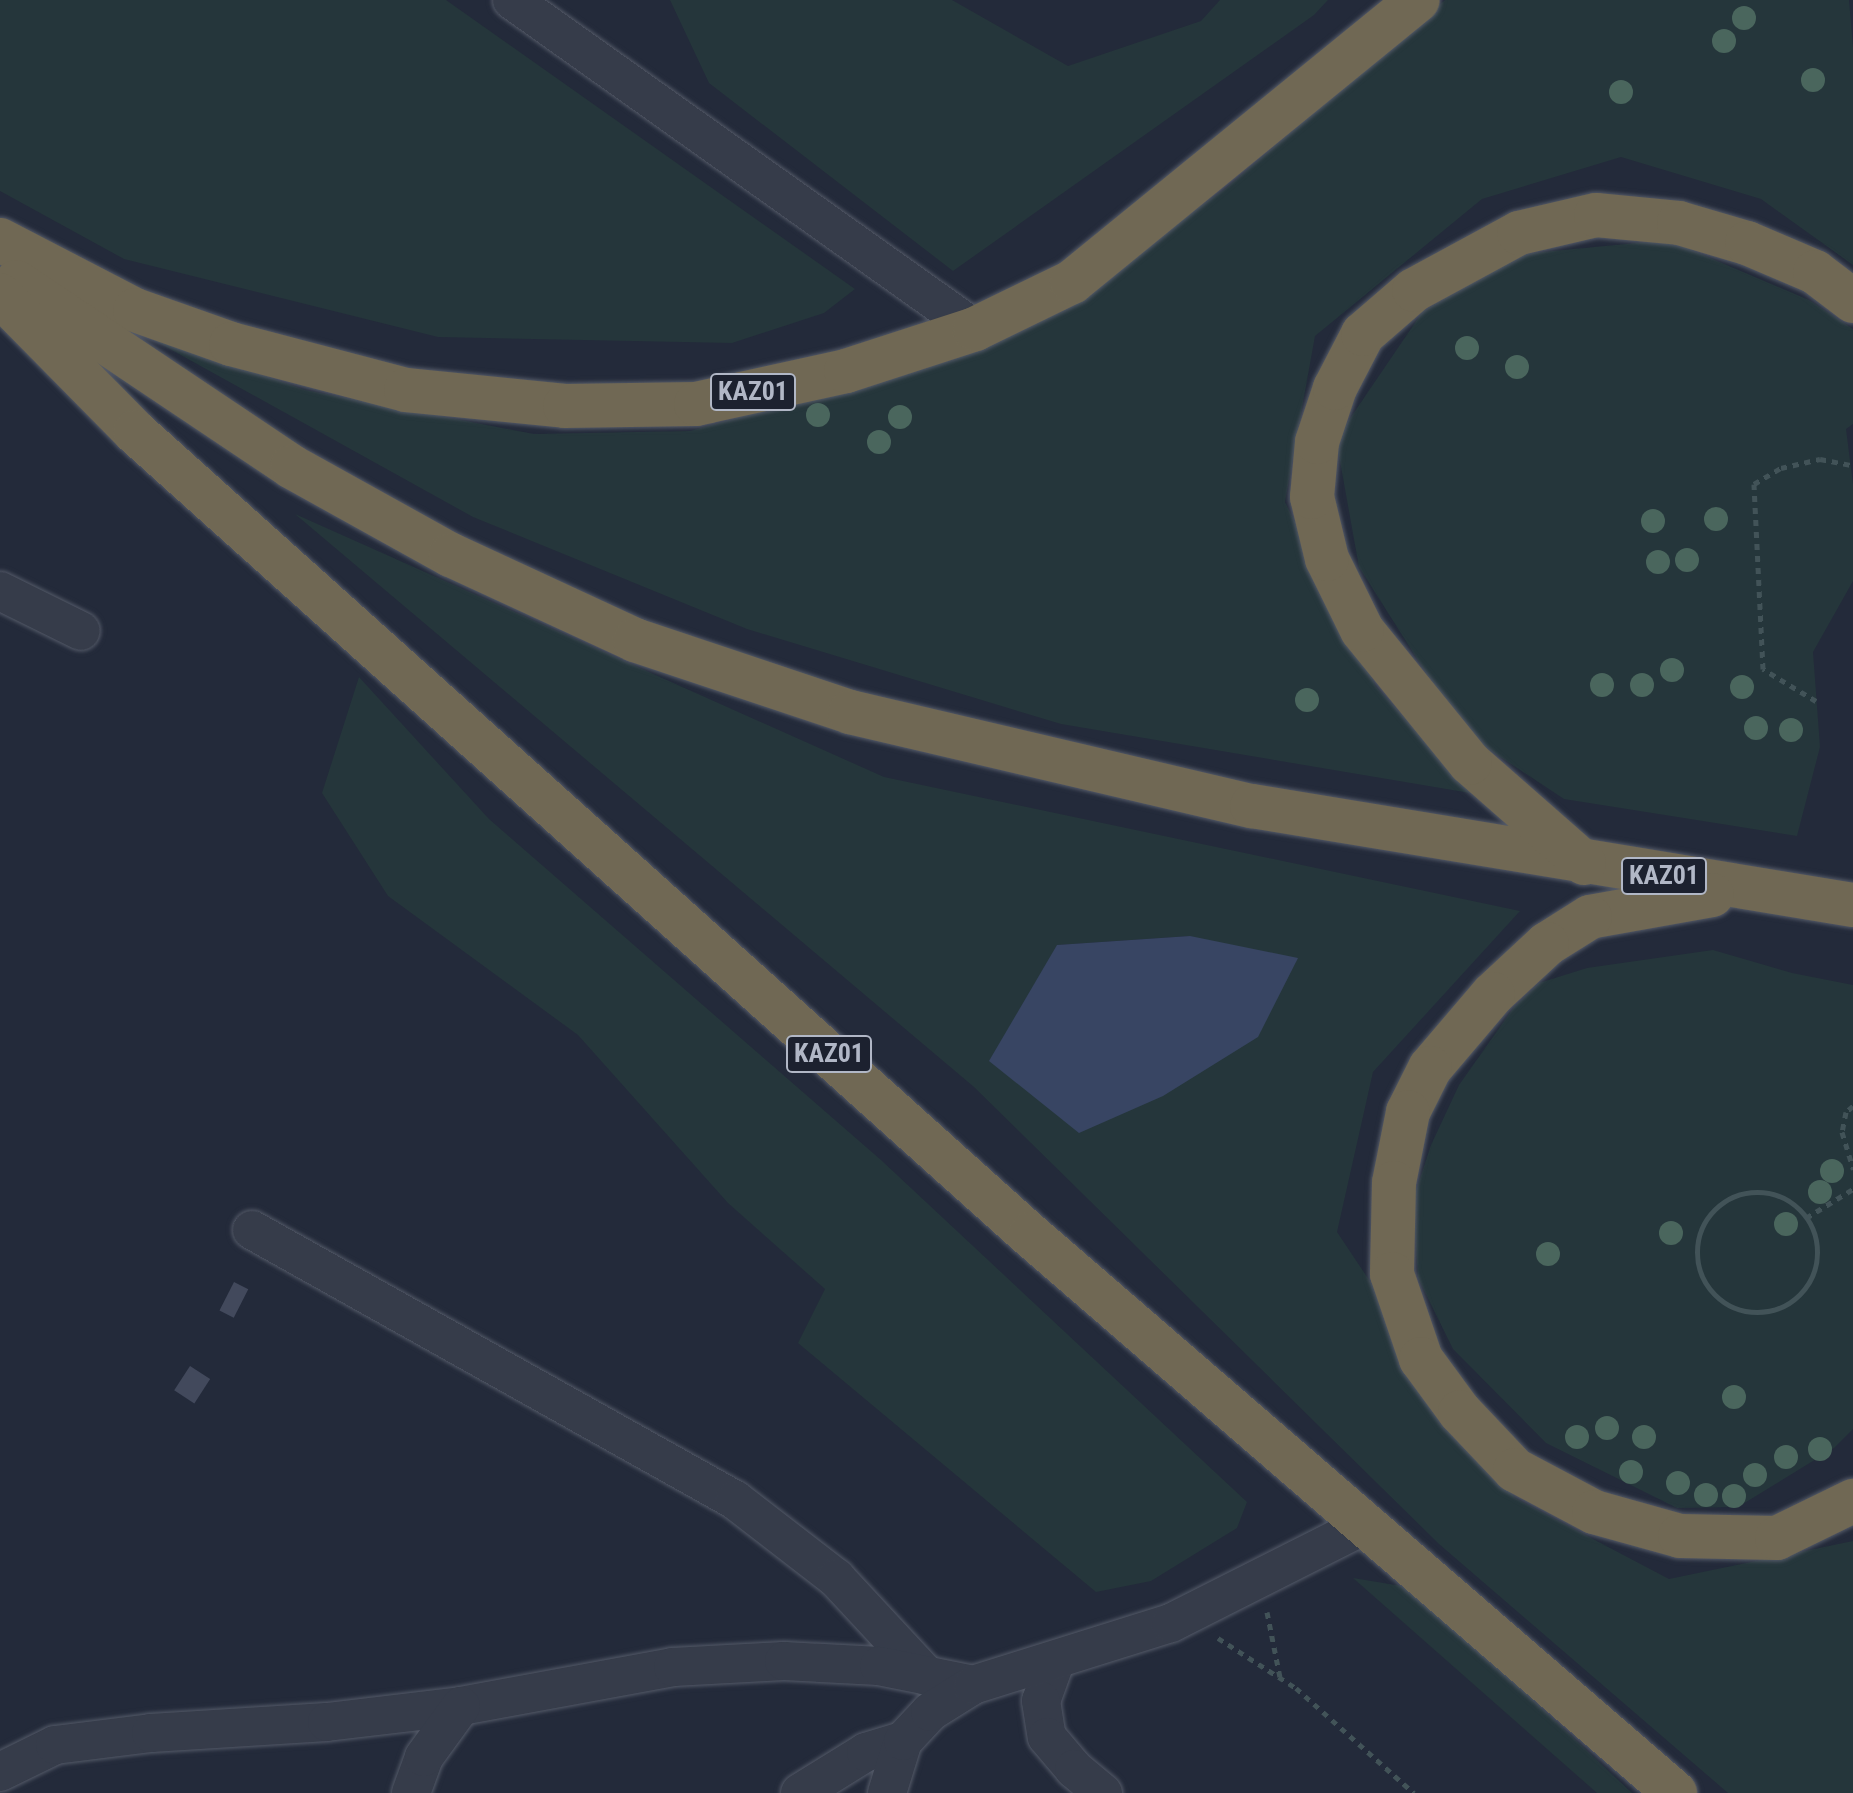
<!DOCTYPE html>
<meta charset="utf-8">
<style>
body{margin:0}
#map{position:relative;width:1853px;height:1793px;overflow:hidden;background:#232a3a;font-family:"Roboto Condensed",sans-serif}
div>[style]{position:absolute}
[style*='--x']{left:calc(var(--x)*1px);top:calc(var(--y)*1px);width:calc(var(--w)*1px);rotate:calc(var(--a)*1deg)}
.green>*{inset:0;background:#25363b}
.water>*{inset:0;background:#384563}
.building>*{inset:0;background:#42495c;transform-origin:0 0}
.path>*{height:5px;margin-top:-2.5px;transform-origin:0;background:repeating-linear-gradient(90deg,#425358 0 6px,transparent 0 12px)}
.path>.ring{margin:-2.5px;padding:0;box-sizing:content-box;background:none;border:5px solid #425358;border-radius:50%}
.roads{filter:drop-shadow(0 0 2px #545a68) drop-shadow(0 0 2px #545a68)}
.minor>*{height:38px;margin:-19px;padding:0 19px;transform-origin:19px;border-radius:19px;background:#363c4a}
.highway>*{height:44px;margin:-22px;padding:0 22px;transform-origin:22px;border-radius:22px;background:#706854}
.trees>*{width:24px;height:24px;margin:-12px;border-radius:50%;background:#4a665d}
span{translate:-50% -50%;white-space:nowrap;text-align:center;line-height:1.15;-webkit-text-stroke:6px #1c212f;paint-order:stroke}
.shield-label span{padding:2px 6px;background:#1c212f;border:2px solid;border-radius:6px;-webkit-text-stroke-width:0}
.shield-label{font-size:26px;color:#b1b7c6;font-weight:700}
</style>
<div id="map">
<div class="green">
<div style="clip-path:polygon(0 0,446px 0,855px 289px,824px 313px,732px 343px,438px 337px,124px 259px,0 191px)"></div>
<div style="clip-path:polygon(670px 0,952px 0,1068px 66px,1201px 21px,1220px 0,1328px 0,1314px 15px,953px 271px,709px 83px)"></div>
<div style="clip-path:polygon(1445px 0,1849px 0,1853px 47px,1853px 265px,1761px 199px,1621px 157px,1482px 199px,1315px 336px,1285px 502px,1376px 687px,1476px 794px,1061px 724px,747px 629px,473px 517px,134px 329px,305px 390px,534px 434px,690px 431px,972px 352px,1047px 313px,1225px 189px)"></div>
<div style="clip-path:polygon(1668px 240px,1809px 300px,1853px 329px,1853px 424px,1846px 429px,1853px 484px,1853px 581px,1813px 652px,1820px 747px,1797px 836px,1564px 799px,1464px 733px,1359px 567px,1336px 439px,1423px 311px,1521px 254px)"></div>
<div style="clip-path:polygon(evenodd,295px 514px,884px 777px,1520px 911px,1373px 1072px,1337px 1232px,1515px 1498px,1669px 1579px,1853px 1541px,1853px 1793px,1728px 1793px,1439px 1544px,974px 1087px,295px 514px,1190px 936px,990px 1061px,1058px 945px,1190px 936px)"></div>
<div style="clip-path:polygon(359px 677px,489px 819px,881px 1160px,1247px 1502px,1237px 1528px,1151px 1581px,1096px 1592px,798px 1343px,825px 1289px,728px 1203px,578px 1035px,388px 896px,322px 793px)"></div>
<div style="clip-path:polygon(1713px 950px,1792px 973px,1853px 985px,1853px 1429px,1834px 1448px,1738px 1507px,1677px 1508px,1546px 1443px,1453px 1349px,1418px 1278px,1413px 1200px,1431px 1145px,1459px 1085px,1514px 1007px,1539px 983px,1587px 968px)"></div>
<div style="clip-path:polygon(1353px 1578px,1414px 1588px,1632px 1793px,1597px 1793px)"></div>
</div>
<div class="water">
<div style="clip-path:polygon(1190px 936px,1298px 958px,1258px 1037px,1163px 1096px,1079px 1133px,989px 1061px,1057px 945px)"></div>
</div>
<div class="building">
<div style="left:234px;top:1282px;width:16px;height:32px;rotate:27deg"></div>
<div style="left:190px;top:1366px;width:24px;height:29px;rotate:33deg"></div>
</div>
<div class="path">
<div style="--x:1816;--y:701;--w:62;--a:-148.9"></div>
<div style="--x:1763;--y:669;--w:185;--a:-92.8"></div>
<div style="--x:1754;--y:484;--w:31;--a:-31"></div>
<div style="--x:1781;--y:468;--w:40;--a:-13"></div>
<div style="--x:1820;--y:459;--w:32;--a:11"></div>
<div style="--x:1853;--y:1106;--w:9;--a:139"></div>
<div style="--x:1846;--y:1112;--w:20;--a:101"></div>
<div style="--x:1842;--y:1132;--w:39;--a:73"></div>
<div class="ring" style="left:1697px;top:1192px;width:115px;height:115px"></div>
<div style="--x:1806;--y:1218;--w:55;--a:-31.7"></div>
<div style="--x:1267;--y:1612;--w:66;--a:78.7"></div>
<div style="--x:1218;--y:1638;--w:93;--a:32.7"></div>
<div style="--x:1296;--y:1688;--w:158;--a:41.7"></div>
</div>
<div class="roads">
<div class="minor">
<div style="--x:512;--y:0;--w:568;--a:35.4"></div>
<div style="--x:0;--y:591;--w:90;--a:26.3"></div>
<div style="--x:252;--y:1230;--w:553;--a:29.21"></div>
<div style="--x:735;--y:1500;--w:128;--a:37.7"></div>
<div style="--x:836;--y:1578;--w:134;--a:47.1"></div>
<div style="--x:1055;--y:1662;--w:41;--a:109.7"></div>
<div style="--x:1041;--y:1701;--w:36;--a:81"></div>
<div style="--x:1047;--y:1737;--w:42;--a:49.8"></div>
<div style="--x:1074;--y:1769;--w:38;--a:40"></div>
<div style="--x:0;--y:1772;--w:61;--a:-26.1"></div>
<div style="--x:55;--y:1745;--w:97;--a:-7.1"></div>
<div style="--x:151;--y:1733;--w:176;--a:-3.6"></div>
<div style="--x:327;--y:1722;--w:135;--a:-6.8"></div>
<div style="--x:461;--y:1706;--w:216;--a:-10.4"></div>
<div style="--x:673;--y:1667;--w:111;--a:-3.1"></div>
<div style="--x:784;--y:1661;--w:95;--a:3"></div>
<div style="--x:879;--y:1666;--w:96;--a:11.4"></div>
<div style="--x:411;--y:1793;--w:38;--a:-70"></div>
<div style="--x:424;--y:1757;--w:63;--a:-54"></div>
<div style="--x:800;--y:1793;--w:78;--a:-31.8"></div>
<div style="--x:866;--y:1752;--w:39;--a:-17"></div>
<div style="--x:887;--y:1793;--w:54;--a:-72.9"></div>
<div style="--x:903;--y:1741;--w:40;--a:-47"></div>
<div style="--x:930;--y:1712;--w:51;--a:-32.1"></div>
<div style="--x:973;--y:1685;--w:207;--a:-17.4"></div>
<div style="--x:1171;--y:1623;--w:217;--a:-26.8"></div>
</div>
<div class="highway">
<div style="--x:0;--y:240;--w:152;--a:27.4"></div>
<div style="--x:135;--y:310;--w:102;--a:19.5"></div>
<div style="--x:231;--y:344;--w:181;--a:14.7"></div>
<div style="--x:406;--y:390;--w:160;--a:5.7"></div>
<div style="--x:565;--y:406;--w:131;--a:-0.9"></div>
<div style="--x:696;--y:404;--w:154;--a:-12.4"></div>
<div style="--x:846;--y:371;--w:136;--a:-18"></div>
<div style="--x:975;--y:329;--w:108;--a:-25.9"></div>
<div style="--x:1072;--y:282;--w:446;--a:-39.2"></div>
<div style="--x:16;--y:282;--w:332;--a:33.8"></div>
<div style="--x:292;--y:467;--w:182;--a:29"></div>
<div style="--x:451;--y:555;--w:203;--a:24.8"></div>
<div style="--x:635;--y:640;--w:227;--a:18.5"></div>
<div style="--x:850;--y:712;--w:413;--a:13.2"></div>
<div style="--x:1252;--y:806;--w:609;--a:9.35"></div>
<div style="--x:0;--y:295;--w:192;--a:45.4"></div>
<div style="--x:135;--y:432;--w:1202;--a:41.9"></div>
<div style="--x:1030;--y:1235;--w:853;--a:40.86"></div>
<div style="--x:1584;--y:863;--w:152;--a:-138.7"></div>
<div style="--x:1470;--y:763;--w:171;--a:-129.1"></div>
<div style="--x:1362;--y:630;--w:79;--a:-116.2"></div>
<div style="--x:1327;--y:559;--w:64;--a:-103.6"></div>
<div style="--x:1312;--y:497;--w:55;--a:-84.8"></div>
<div style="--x:1317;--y:442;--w:57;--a:-71.6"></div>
<div style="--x:1335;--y:388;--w:61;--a:-62.6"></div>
<div style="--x:1363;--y:334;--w:67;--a:-40.8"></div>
<div style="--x:1414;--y:290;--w:119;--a:-28.5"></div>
<div style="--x:1519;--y:233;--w:79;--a:-13.2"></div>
<div style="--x:1596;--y:215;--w:83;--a:5.5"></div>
<div style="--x:1679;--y:223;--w:71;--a:16.4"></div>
<div style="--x:1747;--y:243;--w:74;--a:23.1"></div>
<div style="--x:1815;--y:272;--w:48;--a:37.3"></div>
<div style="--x:1712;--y:895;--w:124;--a:169.8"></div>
<div style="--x:1590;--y:917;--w:51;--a:147.9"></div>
<div style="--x:1547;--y:944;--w:74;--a:137.2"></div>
<div style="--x:1493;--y:994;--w:97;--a:130.4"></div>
<div style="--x:1430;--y:1068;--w:49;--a:116.6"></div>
<div style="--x:1408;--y:1112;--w:72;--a:101.2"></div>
<div style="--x:1394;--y:1183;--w:91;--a:91.3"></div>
<div style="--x:1392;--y:1274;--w:90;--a:71.2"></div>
<div style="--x:1421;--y:1359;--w:66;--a:53.7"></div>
<div style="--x:1460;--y:1412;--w:80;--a:46.5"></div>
<div style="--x:1515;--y:1470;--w:89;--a:28"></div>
<div style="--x:1594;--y:1512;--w:89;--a:15.6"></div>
<div style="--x:1680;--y:1536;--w:97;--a:1.2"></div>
<div style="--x:1777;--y:1538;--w:85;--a:-26"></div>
</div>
</div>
<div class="trees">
<div style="left:1744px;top:18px"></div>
<div style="left:1724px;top:41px"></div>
<div style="left:1813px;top:80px"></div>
<div style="left:1621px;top:92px"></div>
<div style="left:1467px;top:348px"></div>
<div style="left:1517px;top:367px"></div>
<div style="left:818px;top:415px"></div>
<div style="left:900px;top:417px"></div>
<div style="left:879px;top:442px"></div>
<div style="left:1716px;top:519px"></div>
<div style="left:1653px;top:521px"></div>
<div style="left:1687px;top:560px"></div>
<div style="left:1658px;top:562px"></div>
<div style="left:1672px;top:670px"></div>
<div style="left:1602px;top:685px"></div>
<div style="left:1642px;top:685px"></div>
<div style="left:1742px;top:687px"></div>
<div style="left:1307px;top:700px"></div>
<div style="left:1756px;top:728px"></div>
<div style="left:1791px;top:730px"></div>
<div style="left:1832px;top:1171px"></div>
<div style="left:1820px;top:1192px"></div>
<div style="left:1786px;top:1224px"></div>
<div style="left:1671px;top:1233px"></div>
<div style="left:1548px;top:1254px"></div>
<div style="left:1734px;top:1397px"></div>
<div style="left:1607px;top:1428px"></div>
<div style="left:1577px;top:1437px"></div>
<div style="left:1644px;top:1437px"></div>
<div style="left:1820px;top:1449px"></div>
<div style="left:1786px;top:1457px"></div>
<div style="left:1631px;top:1472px"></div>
<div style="left:1755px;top:1475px"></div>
<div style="left:1678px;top:1483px"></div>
<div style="left:1706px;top:1495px"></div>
<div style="left:1734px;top:1496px"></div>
</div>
<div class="shield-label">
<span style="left:753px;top:392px">KАZ01</span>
<span style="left:1664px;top:876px">KАZ01</span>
<span style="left:829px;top:1054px">KАZ01</span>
</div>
</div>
